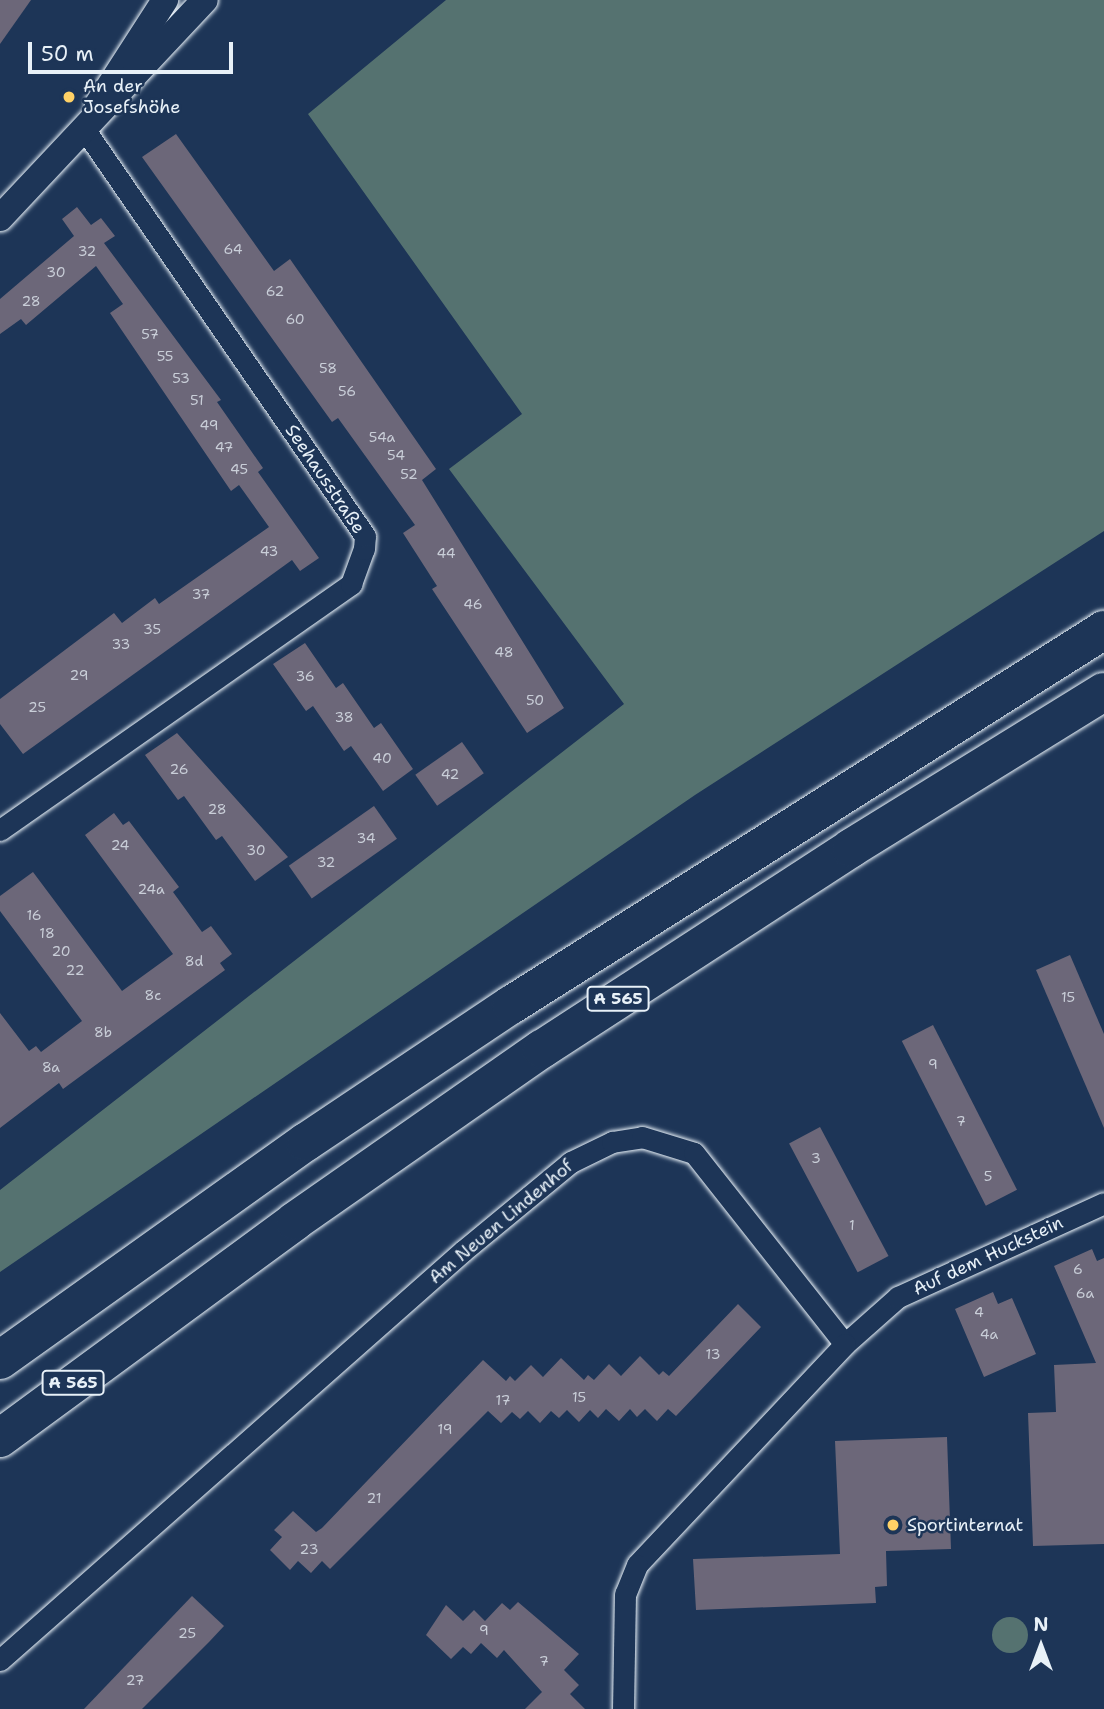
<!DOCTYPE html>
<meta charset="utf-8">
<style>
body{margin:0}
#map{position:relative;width:1104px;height:1709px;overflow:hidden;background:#1d3557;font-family:"Shantell Sans",sans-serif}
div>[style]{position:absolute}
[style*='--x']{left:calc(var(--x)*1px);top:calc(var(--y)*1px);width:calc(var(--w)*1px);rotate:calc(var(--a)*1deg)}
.green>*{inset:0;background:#557270}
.round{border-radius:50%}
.building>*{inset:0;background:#6c6779;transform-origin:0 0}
.roads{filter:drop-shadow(0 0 2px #e8f1f8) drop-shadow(0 0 2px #e8f1f8)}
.minor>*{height:21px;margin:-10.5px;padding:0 10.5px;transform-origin:10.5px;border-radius:10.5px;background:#1d3557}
.tertiary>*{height:26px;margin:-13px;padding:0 13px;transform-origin:13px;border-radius:13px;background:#1d3557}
.motorway>*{height:38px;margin:-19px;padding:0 19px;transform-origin:19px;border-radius:19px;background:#1d3557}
.dots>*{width:19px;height:19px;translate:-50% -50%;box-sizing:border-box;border:4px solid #1d3557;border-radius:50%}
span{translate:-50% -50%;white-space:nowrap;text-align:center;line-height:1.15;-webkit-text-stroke:5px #1d3557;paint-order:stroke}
.number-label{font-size:14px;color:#c9ced8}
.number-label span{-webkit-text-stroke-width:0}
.shield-label span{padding:2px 5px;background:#1d3557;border:2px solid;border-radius:5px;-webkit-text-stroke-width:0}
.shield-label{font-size:16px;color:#e8f1f8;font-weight:700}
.poi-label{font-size:18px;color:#e8f1f8}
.left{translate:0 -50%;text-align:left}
.street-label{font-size:18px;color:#e8f1f8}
.north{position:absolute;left:1006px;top:1611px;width:70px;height:70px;-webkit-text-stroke:5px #1d3557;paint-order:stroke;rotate:0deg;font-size:19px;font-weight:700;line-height:28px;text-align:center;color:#e8f1f8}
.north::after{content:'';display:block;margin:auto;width:24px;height:32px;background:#e8f1f8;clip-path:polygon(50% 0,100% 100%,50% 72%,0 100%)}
.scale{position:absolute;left:28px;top:42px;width:205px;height:32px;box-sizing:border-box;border:4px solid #e8f1f8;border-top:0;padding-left:9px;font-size:21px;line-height:24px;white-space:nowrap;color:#e8f1f8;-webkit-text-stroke:5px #1d3557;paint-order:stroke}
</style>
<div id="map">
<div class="green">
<div style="clip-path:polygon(446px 0,1104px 0,1104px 531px,695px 795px,0 1272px,0 1190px,624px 704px,449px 469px,522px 414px,308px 114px)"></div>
<div class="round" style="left:992px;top:1617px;width:36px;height:36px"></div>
</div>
<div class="building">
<div style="clip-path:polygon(0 0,31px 0,0 44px)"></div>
<div style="clip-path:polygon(176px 134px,274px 271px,290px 259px,436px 469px,422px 480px,564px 708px,527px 733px,432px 589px,437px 586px,403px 533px,415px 525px,338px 418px,332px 422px,142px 157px)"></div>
<div style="clip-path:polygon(77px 207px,91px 225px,101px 218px,115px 236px,104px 243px,221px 400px,217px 402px,263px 468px,258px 472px,319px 558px,300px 571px,292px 560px,23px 754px,0 724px,0 699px,114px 613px,122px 623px,155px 598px,159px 604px,269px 527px,239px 485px,231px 491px,110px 313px,123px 304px,96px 266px,26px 325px,21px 319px,0 334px,0 299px,74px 236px,62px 219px)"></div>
<div style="clip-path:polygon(305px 643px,336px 688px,343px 683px,374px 728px,381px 723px,413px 769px,383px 791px,351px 746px,344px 751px,313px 706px,306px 711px,273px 664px)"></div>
<div style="clip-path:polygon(177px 733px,288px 857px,255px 881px,222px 836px,216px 840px,184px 796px,178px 800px,145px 755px)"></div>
<div style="left:462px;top:742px;width:38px;height:57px;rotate:55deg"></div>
<div style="left:374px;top:806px;width:40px;height:104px;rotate:55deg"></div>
<div style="clip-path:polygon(114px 813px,123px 825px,129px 821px,179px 887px,173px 892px,202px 932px,211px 926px,232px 954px,220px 963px,225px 970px,63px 1089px,59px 1083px,0 1128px,0 1013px,29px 1051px,36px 1046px,41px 1052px,82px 1021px,0 911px,0 896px,33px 872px,122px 991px,173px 954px,85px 835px)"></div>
<div style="clip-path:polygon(1070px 955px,1104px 1034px,1104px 1128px,1036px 970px)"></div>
<div style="left:933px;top:1025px;width:185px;height:35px;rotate:63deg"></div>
<div style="left:820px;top:1127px;width:146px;height:35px;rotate:62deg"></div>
<div style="clip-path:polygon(1092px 1249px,1097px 1261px,1104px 1258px,1104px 1544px,1033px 1546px,1028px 1413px,1056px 1412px,1054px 1365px,1096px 1363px,1054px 1266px)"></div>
<div style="clip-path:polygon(993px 1292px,998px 1304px,1012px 1298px,1036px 1354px,984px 1377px,955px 1309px)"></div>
<div style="clip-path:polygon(738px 1304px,761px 1327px,676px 1416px,668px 1409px,657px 1421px,645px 1409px,637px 1417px,630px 1409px,619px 1421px,606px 1409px,598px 1418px,590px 1410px,579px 1422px,567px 1410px,559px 1418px,551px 1411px,540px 1423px,528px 1411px,520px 1419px,512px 1412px,501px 1423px,488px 1411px,330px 1569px,322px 1561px,311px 1573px,298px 1561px,290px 1570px,270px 1550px,282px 1537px,274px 1530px,293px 1511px,316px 1532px,322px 1528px,483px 1360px,506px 1381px,510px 1376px,515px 1381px,531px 1365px,543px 1377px,561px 1358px,584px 1380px,588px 1375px,594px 1380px,609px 1364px,621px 1376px,640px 1356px,659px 1375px,663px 1371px,669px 1376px)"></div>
<div style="clip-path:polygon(947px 1437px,951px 1549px,886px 1551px,887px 1586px,875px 1587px,876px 1603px,696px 1610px,693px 1559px,840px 1554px,835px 1441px)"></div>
<div style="clip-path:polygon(192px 1596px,224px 1626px,209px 1642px,142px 1709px,84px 1709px)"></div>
<div style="clip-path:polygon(518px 1602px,579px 1654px,564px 1670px,579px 1685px,570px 1694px,585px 1709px,525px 1709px,542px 1692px,504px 1650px,497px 1658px,481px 1643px,471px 1654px,463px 1647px,451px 1659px,426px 1635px,446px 1605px,463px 1621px,474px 1610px,485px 1621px,502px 1603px,510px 1610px)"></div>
</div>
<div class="roads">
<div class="minor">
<div style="--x:0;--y:830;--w:429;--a:-35"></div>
<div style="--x:351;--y:584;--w:37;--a:-70"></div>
<div style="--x:364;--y:549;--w:13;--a:-86"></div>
<div style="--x:365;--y:536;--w:492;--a:-124.6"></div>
<div style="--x:845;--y:1344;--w:71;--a:-41.6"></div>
<div style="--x:898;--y:1297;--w:226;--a:-24.5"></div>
<div style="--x:0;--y:1660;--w:618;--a:-41.46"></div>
<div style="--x:463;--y:1251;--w:140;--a:-39.5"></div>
<div style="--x:571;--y:1162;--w:46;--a:-26"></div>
<div style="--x:612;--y:1142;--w:30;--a:-9"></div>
<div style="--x:642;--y:1137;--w:54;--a:17.1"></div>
<div style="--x:694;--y:1153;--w:243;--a:51.7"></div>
<div style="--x:845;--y:1344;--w:303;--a:133.3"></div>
<div style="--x:637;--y:1565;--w:31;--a:112"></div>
<div style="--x:625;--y:1594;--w:115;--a:91"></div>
</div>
<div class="tertiary">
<div style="--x:98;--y:104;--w:124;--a:-57.2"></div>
<div style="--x:0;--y:218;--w:299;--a:-46.8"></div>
</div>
<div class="motorway">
<div style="--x:0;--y:1360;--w:376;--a:-35.5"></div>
<div style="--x:306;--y:1142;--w:247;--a:-33.8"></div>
<div style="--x:511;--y:1005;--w:702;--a:-32.31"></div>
<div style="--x:0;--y:1438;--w:366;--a:-36.3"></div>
<div style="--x:295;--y:1221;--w:301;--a:-34.9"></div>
<div style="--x:542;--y:1049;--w:369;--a:-33"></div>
<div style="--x:851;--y:848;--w:297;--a:-31.7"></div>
</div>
</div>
<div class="dots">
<div style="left:69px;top:97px;background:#ffd166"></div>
<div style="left:893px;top:1525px;background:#ffd166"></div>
</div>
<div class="number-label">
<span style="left:233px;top:249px">64</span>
<span style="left:87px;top:251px">32</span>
<span style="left:56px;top:272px">30</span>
<span style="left:275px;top:291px">62</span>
<span style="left:31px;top:301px">28</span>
<span style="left:295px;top:319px">60</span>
<span style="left:150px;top:334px">57</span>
<span style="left:165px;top:356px">55</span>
<span style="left:328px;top:368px">58</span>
<span style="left:181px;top:378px">53</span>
<span style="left:347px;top:391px">56</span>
<span style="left:197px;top:400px">51</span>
<span style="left:209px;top:425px">49</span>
<span style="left:382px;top:437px">54a</span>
<span style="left:224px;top:447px">47</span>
<span style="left:396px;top:455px">54</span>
<span style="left:239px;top:469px">45</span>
<span style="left:409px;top:474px">52</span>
<span style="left:269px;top:551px">43</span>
<span style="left:446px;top:553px">44</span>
<span style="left:201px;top:594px">37</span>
<span style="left:473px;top:604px">46</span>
<span style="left:152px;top:629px">35</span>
<span style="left:121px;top:644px">33</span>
<span style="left:504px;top:652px">48</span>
<span style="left:79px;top:675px">29</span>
<span style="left:305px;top:676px">36</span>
<span style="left:535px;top:700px">50</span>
<span style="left:37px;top:707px">25</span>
<span style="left:344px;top:717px">38</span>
<span style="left:382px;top:758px">40</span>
<span style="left:179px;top:769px">26</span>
<span style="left:450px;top:774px">42</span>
<span style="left:217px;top:809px">28</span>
<span style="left:366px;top:838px">34</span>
<span style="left:120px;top:845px">24</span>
<span style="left:256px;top:850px">30</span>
<span style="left:326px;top:862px">32</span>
<span style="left:151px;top:889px">24a</span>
<span style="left:34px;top:915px">16</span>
<span style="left:47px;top:933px">18</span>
<span style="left:61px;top:951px">20</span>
<span style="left:194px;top:961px">8d</span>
<span style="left:75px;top:970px">22</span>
<span style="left:153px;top:995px">8c</span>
<span style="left:1068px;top:997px">15</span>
<span style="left:103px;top:1032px">8b</span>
<span style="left:933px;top:1064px">9</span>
<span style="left:51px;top:1067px">8a</span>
<span style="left:961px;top:1121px">7</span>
<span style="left:816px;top:1158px">3</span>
<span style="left:988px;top:1176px">5</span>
<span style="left:852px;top:1225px">1</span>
<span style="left:1078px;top:1269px">6</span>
<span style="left:1085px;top:1293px">6a</span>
<span style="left:979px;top:1312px">4</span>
<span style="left:989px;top:1334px">4a</span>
<span style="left:713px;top:1354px">13</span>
<span style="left:579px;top:1397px">15</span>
<span style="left:503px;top:1400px">17</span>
<span style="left:445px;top:1429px">19</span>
<span style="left:374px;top:1498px">21</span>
<span style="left:309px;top:1549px">23</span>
<span style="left:484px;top:1630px">9</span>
<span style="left:187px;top:1633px">25</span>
<span style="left:544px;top:1661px">7</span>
<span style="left:135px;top:1680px">27</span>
</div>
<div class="shield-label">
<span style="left:618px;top:999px">A 565</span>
<span style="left:73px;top:1383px">A 565</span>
</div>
<div class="poi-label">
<span class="left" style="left:83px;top:97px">An der<br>Josefshöhe</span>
<span class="left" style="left:907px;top:1525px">Sportinternat</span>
</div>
<div class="street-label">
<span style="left:325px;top:479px;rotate:56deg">Seehausstraße</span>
<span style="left:501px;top:1222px;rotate:-40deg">Am Neuen Lindenhof</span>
<span style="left:988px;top:1256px;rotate:-25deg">Auf dem Huckstein</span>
</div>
<div class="north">N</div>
<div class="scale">50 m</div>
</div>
